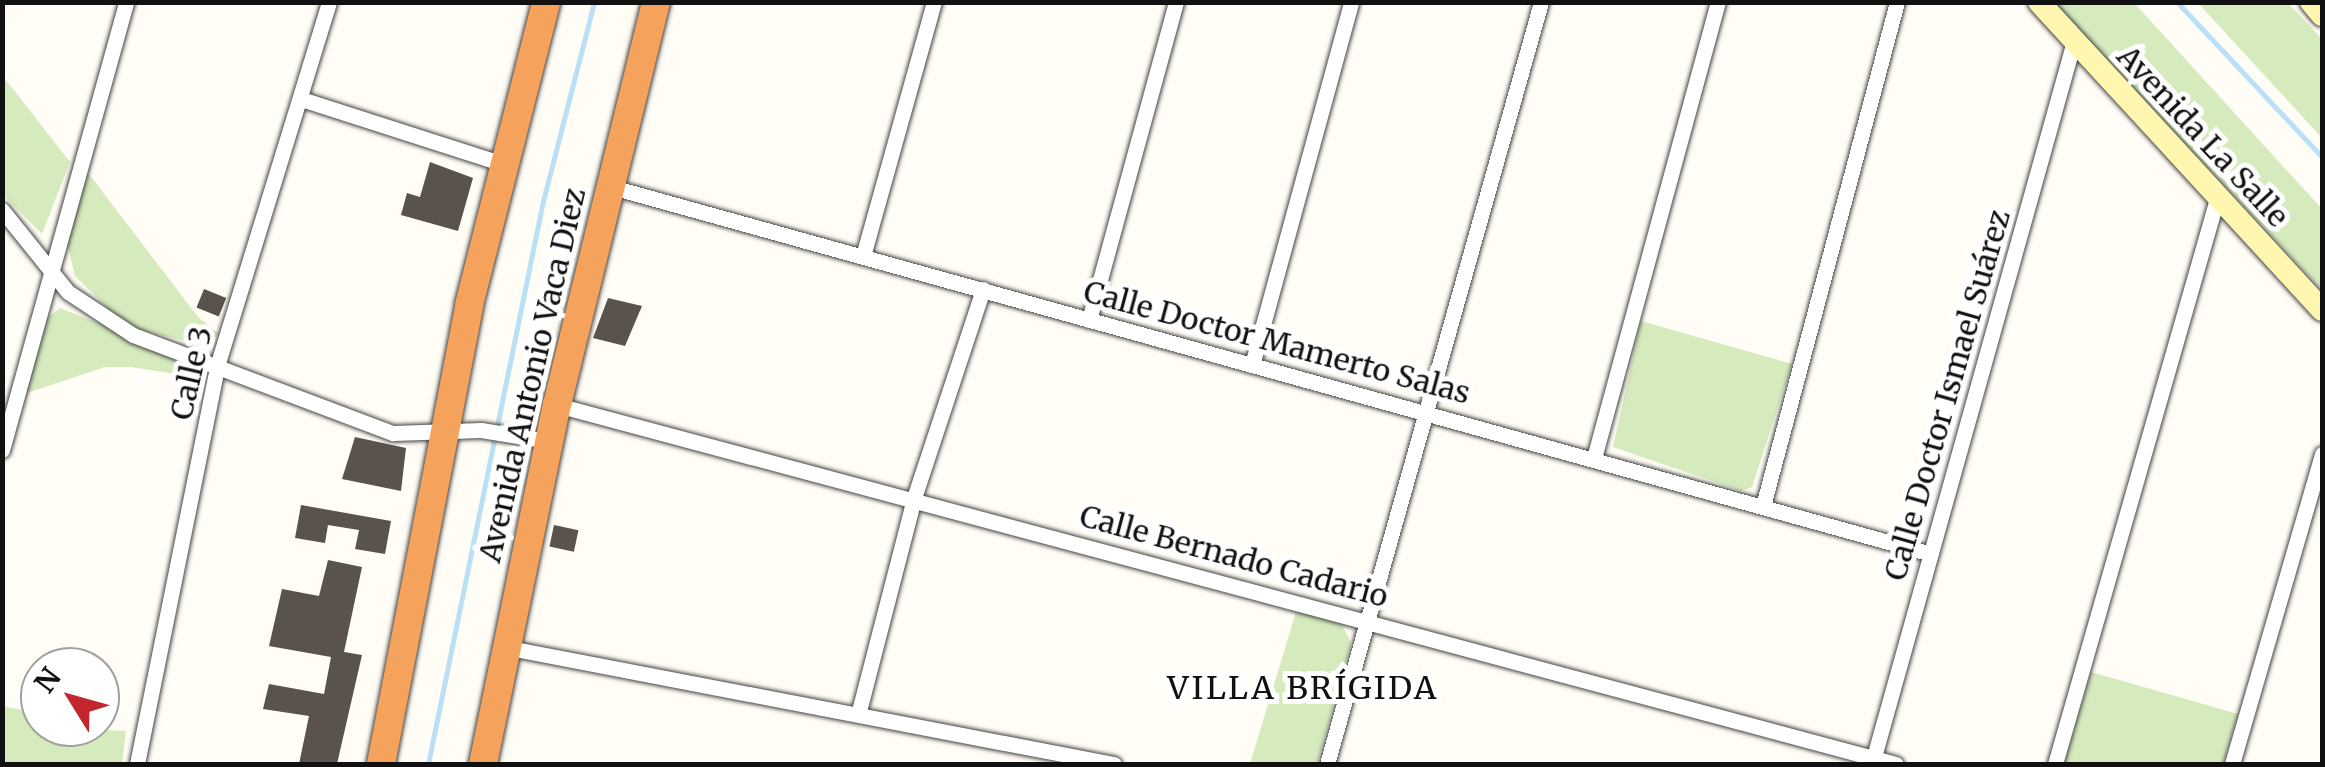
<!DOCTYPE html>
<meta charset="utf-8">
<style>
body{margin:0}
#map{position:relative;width:2325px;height:767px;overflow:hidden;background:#fffdf5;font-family:Merriweather,serif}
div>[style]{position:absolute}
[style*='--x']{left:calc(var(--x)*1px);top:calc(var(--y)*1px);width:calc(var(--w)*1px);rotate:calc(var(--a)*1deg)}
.green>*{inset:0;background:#d5ebbd}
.stream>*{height:5px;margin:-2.5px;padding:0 2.5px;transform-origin:2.5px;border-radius:2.5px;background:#b9e0f7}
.building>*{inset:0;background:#5a524d;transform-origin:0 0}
.roads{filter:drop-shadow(0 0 2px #444) drop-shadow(0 0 2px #444)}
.street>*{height:15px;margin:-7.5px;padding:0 7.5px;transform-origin:7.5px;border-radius:7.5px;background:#fff}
.secondary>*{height:22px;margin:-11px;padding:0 11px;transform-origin:11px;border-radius:11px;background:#fff6b0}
.highway>*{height:28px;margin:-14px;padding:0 14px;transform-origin:14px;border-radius:14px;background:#f5a25d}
span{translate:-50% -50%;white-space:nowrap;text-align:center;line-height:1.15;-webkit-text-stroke:10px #fff;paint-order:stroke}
.street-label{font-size:30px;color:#111}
.neighbourhood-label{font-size:32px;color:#111;letter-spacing:2.5px}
.frame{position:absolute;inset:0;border:5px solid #111;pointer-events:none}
.north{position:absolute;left:20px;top:647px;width:100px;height:100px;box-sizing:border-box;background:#fff;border:2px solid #a0a0a0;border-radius:50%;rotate:307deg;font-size:28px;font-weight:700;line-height:40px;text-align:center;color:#111}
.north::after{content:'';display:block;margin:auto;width:35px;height:45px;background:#c4262e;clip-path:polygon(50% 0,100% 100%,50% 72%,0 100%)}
</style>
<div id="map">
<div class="green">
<div style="clip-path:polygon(2054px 3px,2134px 3px,2148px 18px,2322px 209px,2322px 290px)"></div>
<div style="clip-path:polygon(2198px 3px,2288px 3px,2322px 39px,2322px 138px)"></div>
<div style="clip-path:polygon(2px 75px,70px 162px,42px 234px,3px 195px)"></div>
<div style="clip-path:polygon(86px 170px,198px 317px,218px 333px,209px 347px,126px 326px,75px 276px,66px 239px)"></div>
<div style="clip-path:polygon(60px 308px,197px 363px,204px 374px,198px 410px,190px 408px,195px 386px,188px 376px,131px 367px,105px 367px,24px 394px,45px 320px)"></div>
<div style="clip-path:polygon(1641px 321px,1792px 364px,1752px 487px,1741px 491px,1613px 447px)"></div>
<div style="clip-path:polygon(1296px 612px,1341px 623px,1351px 643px,1317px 764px,1250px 764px)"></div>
<div style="clip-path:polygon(2091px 672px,2238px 714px,2223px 764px,2064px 764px)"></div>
<div style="clip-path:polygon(2px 706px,40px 713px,40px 727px,126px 731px,122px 764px,3px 764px)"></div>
</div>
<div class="stream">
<div style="--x:2177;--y:2;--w:212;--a:46.9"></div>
<div style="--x:428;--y:764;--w:575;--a:-78.46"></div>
<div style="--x:543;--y:201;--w:205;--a:-75.6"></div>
</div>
<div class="building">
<div style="clip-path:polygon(430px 162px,473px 178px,458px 231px,401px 215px,407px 193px,420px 197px)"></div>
<div style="left:204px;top:289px;width:24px;height:20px;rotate:22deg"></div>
<div style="clip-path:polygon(608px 298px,642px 306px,625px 346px,593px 338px)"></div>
<div style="clip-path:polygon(355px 437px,406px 448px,401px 491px,342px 479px)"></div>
<div style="clip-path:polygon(301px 505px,391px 521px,385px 554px,355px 549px,359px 530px,328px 525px,325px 543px,295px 538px)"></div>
<div style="left:554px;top:525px;width:25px;height:22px;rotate:12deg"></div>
<div style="clip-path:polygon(328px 560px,362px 567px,344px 652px,362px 655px,337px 764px,299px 764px,309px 716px,263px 709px,269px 684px,324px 694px,331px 657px,269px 646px,282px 589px,319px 596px)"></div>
</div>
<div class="roads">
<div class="street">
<div style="--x:301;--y:99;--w:212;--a:17.8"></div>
<div style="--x:608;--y:186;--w:1373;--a:15.54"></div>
<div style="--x:2;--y:210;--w:105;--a:51.2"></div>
<div style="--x:68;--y:292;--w:78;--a:33.5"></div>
<div style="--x:133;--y:335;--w:278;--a:20.7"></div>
<div style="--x:393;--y:433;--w:88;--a:-2"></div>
<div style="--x:481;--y:430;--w:69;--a:9.2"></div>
<div style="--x:863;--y:256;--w:264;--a:-74.4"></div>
<div style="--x:1089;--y:320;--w:330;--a:-74.7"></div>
<div style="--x:1252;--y:365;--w:376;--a:-74.7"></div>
<div style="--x:557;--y:405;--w:1386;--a:15.01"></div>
<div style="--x:2;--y:450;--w:465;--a:-74.5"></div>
<div style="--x:1594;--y:458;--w:473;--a:-74.8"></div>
<div style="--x:1763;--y:506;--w:522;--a:-75.11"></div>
<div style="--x:504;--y:647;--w:621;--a:10.86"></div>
<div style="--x:859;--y:711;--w:220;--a:-75.5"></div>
<div style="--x:914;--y:498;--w:220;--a:-71.7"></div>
<div style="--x:137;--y:764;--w:409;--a:-78.6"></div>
<div style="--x:218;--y:363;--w:378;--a:-72.9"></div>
<div style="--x:1327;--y:764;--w:791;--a:-74.31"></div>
<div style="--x:1872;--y:764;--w:751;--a:-74.39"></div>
<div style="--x:2055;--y:764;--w:592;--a:-74.01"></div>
<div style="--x:2232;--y:764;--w:323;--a:-73.8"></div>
</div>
<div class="secondary">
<div style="--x:2039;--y:2;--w:418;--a:47.4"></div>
<div style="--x:2311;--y:2;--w:17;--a:50"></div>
</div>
<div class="highway">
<div style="--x:381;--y:764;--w:467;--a:-79.1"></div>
<div style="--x:469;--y:305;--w:313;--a:-75.7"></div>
<div style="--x:483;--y:764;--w:367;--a:-78.4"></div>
<div style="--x:557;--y:405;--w:415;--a:-76.2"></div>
</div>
</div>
<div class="street-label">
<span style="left:2203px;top:136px;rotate:47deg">Avenida La Salle</span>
<span style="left:1277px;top:342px;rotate:15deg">Calle Doctor Mamerto Salas</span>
<span style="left:191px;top:373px;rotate:-77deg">Calle 3</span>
<span style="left:532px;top:375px;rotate:-77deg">Avenida Antonio Vaca Diez</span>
<span style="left:1947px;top:395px;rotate:-74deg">Calle Doctor Ismael Suárez</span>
<span style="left:1234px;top:556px;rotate:15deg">Calle Bernado Cadario</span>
</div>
<div class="neighbourhood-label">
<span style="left:1303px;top:688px">VILLA BRÍGIDA</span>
</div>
<div class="frame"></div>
<div class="north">N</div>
</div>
